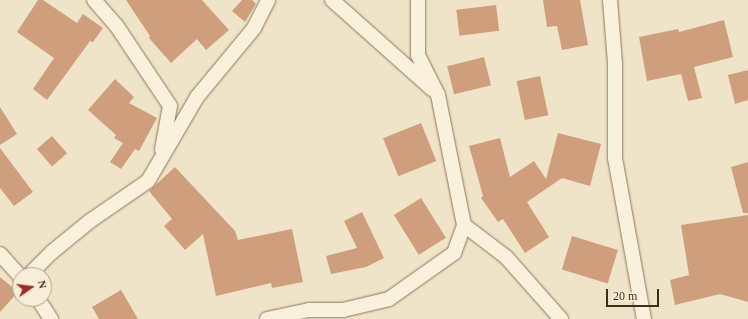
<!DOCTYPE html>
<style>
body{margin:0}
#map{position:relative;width:748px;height:319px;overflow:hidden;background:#f0e4c8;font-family:"Times New Roman",serif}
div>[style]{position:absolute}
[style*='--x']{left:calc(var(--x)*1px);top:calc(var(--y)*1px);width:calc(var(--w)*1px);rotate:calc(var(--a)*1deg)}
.building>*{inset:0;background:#cf9f7d;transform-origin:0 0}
.roads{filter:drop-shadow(0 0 1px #8d765c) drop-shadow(0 0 1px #8d765c)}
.street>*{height:14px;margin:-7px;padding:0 7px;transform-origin:7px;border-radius:7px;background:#faf1dc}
span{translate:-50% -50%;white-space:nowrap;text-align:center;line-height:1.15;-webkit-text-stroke:3px #f7eed8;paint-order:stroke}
.north{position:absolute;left:12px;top:267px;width:40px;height:40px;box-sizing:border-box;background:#f7eed8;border:1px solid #ada18e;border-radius:50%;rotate:76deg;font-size:11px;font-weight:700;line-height:16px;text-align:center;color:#3d2e20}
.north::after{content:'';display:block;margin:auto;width:14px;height:18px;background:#9e2a2b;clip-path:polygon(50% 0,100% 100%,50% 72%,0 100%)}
.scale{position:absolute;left:606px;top:289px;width:53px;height:18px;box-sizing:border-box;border:2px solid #3d2e20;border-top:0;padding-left:5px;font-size:12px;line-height:14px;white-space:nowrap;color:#3d2e20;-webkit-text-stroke:3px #f7eed8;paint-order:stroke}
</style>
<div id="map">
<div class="building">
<div style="clip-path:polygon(38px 0,43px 0,77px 23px,83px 14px,103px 28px,93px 42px,90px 41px,47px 100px,33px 89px,54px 58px,17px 32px)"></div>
<div style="clip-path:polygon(126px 0,202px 0,229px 30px,206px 50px,197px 39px,171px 63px,149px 38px,150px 36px)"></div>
<div style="clip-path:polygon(242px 0,252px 0,256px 4px,245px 22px,232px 11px)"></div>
<div style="clip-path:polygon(543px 0,580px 0,588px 45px,562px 50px,557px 26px,547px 27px)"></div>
<div style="left:496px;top:5px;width:26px;height:40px;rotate:83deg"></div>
<div style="clip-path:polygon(724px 20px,733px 57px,694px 67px,702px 98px,688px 101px,681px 74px,647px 81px,639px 37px,678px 29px,679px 32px)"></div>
<div style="left:484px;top:57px;width:29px;height:38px;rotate:76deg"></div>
<div style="clip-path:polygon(748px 70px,748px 100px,735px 104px,728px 75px)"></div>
<div style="left:540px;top:76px;width:40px;height:24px;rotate:78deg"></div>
<div style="clip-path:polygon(115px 79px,134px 97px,129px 103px,157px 118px,139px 151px,135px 149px,121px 169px,110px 162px,123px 143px,114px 138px,116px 135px,88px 110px)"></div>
<div style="clip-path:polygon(0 107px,17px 134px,0 145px)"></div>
<div style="left:421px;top:123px;width:41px;height:41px;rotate:68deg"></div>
<div style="clip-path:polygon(558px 133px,601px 144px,590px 186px,562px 178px,527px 202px,549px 237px,525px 253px,503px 219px,498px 222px,481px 198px,483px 196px,469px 146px,500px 138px,510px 177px,534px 161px,546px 179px)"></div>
<div style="left:52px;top:136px;width:23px;height:20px;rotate:49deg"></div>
<div style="clip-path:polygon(0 148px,33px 192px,14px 206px,0 188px)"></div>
<div style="clip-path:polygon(748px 162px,748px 213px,743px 213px,731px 167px)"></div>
<div style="clip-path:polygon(175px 167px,235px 231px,238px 240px,292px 229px,303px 282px,272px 288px,271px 283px,216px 296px,203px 234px,185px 250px,164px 226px,172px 219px,149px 191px)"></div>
<div style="left:421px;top:198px;width:47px;height:32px;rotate:58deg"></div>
<div style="clip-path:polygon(362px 212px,384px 258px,366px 267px,331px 274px,326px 256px,357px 248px,344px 221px)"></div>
<div style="clip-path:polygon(748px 215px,748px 302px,720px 294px,675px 305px,670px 280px,689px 275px,681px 225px)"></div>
<div style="left:572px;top:236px;width:48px;height:35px;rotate:17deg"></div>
<div style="clip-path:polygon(0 277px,18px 292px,0 312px)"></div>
<div style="clip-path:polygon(121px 290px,138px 319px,99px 319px,92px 307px)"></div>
</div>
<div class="roads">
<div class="street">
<div style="--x:94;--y:0;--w:33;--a:49"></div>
<div style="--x:116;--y:25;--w:97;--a:56.3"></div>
<div style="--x:170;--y:106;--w:44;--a:100.5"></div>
<div style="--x:332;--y:0;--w:134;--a:41.7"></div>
<div style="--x:610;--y:0;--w:64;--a:85.5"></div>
<div style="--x:615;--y:64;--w:94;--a:90"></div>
<div style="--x:615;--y:158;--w:164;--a:79.8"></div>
<div style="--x:464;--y:225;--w:53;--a:37.3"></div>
<div style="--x:506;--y:257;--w:83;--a:48.4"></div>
<div style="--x:0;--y:254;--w:30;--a:48"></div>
<div style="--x:29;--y:275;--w:33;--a:-45"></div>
<div style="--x:52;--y:252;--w:49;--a:-39.2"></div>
<div style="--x:90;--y:221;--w:70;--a:-34.6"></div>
<div style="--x:148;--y:181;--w:97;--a:-59.7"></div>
<div style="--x:197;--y:97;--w:89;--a:-50.4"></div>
<div style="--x:254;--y:28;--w:31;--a:-63"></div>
<div style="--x:38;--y:299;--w:24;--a:57"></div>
<div style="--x:267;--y:319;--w:43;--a:-12.1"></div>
<div style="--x:309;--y:310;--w:34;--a:0"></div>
<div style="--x:343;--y:310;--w:47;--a:-13.4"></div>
<div style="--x:389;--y:299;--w:80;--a:-35.3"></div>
<div style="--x:454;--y:253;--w:30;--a:-70"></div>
<div style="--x:464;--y:225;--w:133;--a:-101.3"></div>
<div style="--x:438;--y:95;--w:45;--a:-116.6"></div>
<div style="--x:418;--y:55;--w:55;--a:-90"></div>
</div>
</div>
<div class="north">N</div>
<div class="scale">20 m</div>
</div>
